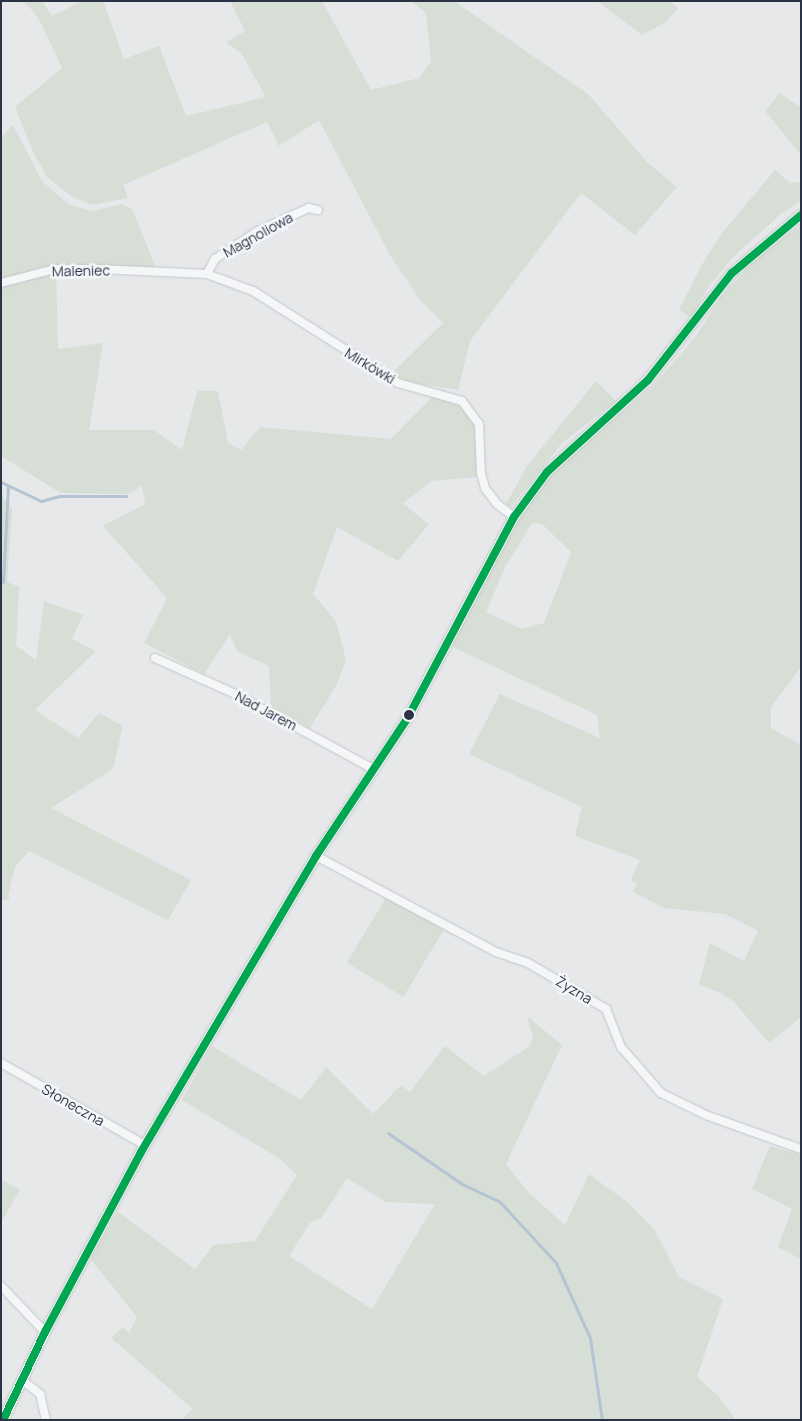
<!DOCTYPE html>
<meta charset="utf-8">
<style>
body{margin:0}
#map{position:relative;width:802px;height:1421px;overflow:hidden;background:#e6e8ea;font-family:Manrope,sans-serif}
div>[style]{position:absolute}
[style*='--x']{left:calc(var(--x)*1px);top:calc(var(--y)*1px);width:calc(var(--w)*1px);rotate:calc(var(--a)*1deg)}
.green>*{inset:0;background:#d6ded6;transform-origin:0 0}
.stream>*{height:3px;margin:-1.5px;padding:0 1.5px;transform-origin:1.5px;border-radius:1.5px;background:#b4c4d5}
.roads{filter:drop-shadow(0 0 1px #c4c6c8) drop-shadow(0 0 1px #c4c6c8)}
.minor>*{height:8px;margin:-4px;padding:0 4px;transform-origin:4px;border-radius:4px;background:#f5f6f7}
.tertiary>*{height:10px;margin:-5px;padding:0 5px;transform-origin:5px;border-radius:5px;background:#f5f6f7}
.bus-1>*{height:8px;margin:-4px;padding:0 4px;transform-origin:4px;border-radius:4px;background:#00a651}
.dots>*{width:14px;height:14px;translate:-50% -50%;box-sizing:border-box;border:2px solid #f4f6f9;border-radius:50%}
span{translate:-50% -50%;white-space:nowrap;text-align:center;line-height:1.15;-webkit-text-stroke:5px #f4f6f9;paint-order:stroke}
.street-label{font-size:14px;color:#2b3445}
.frame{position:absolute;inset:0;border:2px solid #2b3445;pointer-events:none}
</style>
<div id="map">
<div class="green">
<div style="clip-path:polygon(20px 1px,42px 1px,52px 16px,83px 1px,103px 1px,124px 59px,159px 46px,186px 116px,266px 97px,241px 53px,226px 42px,245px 31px,230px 1px,322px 1px,371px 90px,419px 78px,431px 61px,426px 13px,411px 1px,454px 1px,589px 95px,648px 163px,677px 187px,635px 235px,581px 193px,470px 341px,458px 390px,414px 383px,390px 375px,443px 323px,420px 300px,391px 257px,319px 120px,279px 146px,267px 122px,123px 185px,128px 198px,92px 205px,71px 196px,48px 178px,34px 154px,15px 107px,62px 68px,40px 21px,28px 5px)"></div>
<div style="clip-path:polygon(597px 1px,669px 1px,678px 8px,666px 22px,642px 35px)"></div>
<div style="clip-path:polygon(780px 93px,801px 108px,801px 155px,765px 111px)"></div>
<div style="clip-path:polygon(13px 125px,42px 181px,68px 204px,92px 211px,122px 204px,132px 209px,156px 268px,61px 266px,1px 280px,1px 137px)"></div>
<div style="clip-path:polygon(775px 170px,790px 183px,801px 182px,801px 201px,781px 214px,735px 255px,710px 285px,691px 318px,679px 310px,701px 266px,723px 232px)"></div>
<div style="clip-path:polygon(evenodd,801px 225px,801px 667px,771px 707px,771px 728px,801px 745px,801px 1017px,769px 1043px,734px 1002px,721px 993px,699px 984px,710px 943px,744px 961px,758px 931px,725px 914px,664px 908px,633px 892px,637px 884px,631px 880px,640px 860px,575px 836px,582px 807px,469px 754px,500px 694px,600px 738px,597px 715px,451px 646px,522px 513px,548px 475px,653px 386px,696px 336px,721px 297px,756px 259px,801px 225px,533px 522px,543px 525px,571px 552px,544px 623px,522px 629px,486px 612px,505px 567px,533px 522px)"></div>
<div style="clip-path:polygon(56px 272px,58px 349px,103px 343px,89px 430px,154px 430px,182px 450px,197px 391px,218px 391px,228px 443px,241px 450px,260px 427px,391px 439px,434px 395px,459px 405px,474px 422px,478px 443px,477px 477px,431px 481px,403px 504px,429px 524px,398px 561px,337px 527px,313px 594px,336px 621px,346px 660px,336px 686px,310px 728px,271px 707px,269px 666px,237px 651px,230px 634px,204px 674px,144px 643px,167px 598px,103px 526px,145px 504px,142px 486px,127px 494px,61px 493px,1px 456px,1px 286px)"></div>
<div style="clip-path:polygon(596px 381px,616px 401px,562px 443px,511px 507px,506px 504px,527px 466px)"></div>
<div style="clip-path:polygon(1px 494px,12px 509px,7px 582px,19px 587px,16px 646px,36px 660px,44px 601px,83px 615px,72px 639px,96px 651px,35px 710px,78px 738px,99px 713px,123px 726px,113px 769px,51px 808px,191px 880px,168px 920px,29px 851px,15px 867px,8px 896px,10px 899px,1px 900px)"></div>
<div style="left:387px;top:896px;width:66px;height:78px;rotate:31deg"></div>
<div style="clip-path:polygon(evenodd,527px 1016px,562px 1045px,506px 1164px,529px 1193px,565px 1225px,589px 1174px,627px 1202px,654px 1229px,679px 1277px,723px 1299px,697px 1377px,718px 1396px,736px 1420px,181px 1420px,193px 1409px,111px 1338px,123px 1327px,129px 1333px,137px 1317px,90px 1258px,118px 1212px,195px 1269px,214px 1245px,255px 1241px,297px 1175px,280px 1159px,182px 1100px,212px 1046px,301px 1100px,326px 1067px,373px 1114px,401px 1085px,410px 1092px,445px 1046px,484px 1076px,530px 1046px,533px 1037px,527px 1016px,347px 1178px,386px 1202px,435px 1204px,372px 1309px,289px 1256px,310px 1223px,321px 1218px,347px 1178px)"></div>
<div style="clip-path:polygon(770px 1146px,801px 1155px,801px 1259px,778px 1247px,792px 1209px,752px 1189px)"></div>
<div style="clip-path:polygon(1px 1179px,20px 1190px,1px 1222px)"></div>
</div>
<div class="stream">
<div style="--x:1;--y:482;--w:44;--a:25.4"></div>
<div style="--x:41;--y:501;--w:20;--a:-15"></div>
<div style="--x:60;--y:496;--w:66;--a:0"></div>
<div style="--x:3;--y:582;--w:96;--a:-87"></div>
<div style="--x:388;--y:1133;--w:90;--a:34.6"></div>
<div style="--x:462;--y:1184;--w:42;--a:25.3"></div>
<div style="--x:500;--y:1202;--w:83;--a:47.4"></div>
<div style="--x:556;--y:1263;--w:82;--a:65.6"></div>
<div style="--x:590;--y:1338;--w:83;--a:81.7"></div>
</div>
<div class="roads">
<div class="minor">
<div style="--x:207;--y:274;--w:17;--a:-62"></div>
<div style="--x:215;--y:259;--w:51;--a:-33.1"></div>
<div style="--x:258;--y:231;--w:56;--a:-24.3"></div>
<div style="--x:309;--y:208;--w:9;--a:13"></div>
<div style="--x:1;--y:283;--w:56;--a:-14.5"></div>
<div style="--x:55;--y:269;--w:44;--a:0"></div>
<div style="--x:99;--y:269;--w:108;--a:2.7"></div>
<div style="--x:207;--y:274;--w:49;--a:20.3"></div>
<div style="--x:253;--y:291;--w:172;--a:32.4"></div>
<div style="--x:398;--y:383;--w:66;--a:15.7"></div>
<div style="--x:462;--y:401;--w:29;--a:54"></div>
<div style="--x:479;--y:424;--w:49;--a:87.7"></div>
<div style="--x:481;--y:473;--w:16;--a:75"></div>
<div style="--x:485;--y:488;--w:20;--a:53"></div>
<div style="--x:497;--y:504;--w:21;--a:37"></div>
<div style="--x:155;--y:658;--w:88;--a:24.2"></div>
<div style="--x:235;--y:694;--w:159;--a:28.5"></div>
<div style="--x:316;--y:856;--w:204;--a:28.1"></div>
<div style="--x:496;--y:952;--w:34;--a:19"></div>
<div style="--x:528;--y:963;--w:91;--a:30.5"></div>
<div style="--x:606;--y:1009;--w:41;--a:68.5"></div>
<div style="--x:621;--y:1047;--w:61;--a:49"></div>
<div style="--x:661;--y:1093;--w:50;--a:26.1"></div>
<div style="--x:706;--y:1115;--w:101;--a:19.7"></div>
<div style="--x:1;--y:1063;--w:166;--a:29.7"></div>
<div style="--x:1;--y:1286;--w:64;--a:46.3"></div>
<div style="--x:22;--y:1380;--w:23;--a:38"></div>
<div style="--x:40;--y:1394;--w:27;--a:77"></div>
</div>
<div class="tertiary">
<div style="--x:3;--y:1420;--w:98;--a:-64.5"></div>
<div style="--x:45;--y:1332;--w:204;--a:-61.9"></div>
<div style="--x:141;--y:1152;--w:344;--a:-59.4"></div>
<div style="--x:316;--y:856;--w:164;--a:-56.4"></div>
<div style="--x:407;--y:719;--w:229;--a:-62.1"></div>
<div style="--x:514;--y:517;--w:56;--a:-53.7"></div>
<div style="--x:547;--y:472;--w:137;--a:-42.3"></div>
<div style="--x:648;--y:380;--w:136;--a:-51.9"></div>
<div style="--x:732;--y:273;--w:90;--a:-40"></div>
</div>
</div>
<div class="bus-1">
<div style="--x:3;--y:1420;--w:98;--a:-64.5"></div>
<div style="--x:45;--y:1332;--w:204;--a:-61.9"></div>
<div style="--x:141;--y:1152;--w:344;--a:-59.4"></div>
<div style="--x:316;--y:856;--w:164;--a:-56.4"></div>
<div style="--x:407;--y:719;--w:229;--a:-62.1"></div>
<div style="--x:514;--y:517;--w:56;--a:-53.7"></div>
<div style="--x:547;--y:472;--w:137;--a:-42.3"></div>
<div style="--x:648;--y:380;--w:136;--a:-51.9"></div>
<div style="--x:732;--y:273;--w:90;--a:-40"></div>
</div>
<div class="dots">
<div style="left:409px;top:715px;background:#2b3445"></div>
</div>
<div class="street-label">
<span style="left:258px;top:235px;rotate:-29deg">Magnoliowa</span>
<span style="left:81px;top:271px;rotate:-1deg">Maleniec</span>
<span style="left:370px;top:366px;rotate:31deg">Mirkówki</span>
<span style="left:266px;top:711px;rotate:28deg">Nad Jarem</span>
<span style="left:574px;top:990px;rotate:31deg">Żyzna</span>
<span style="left:73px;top:1105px;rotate:30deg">Słoneczna</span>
</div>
<div class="frame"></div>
</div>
